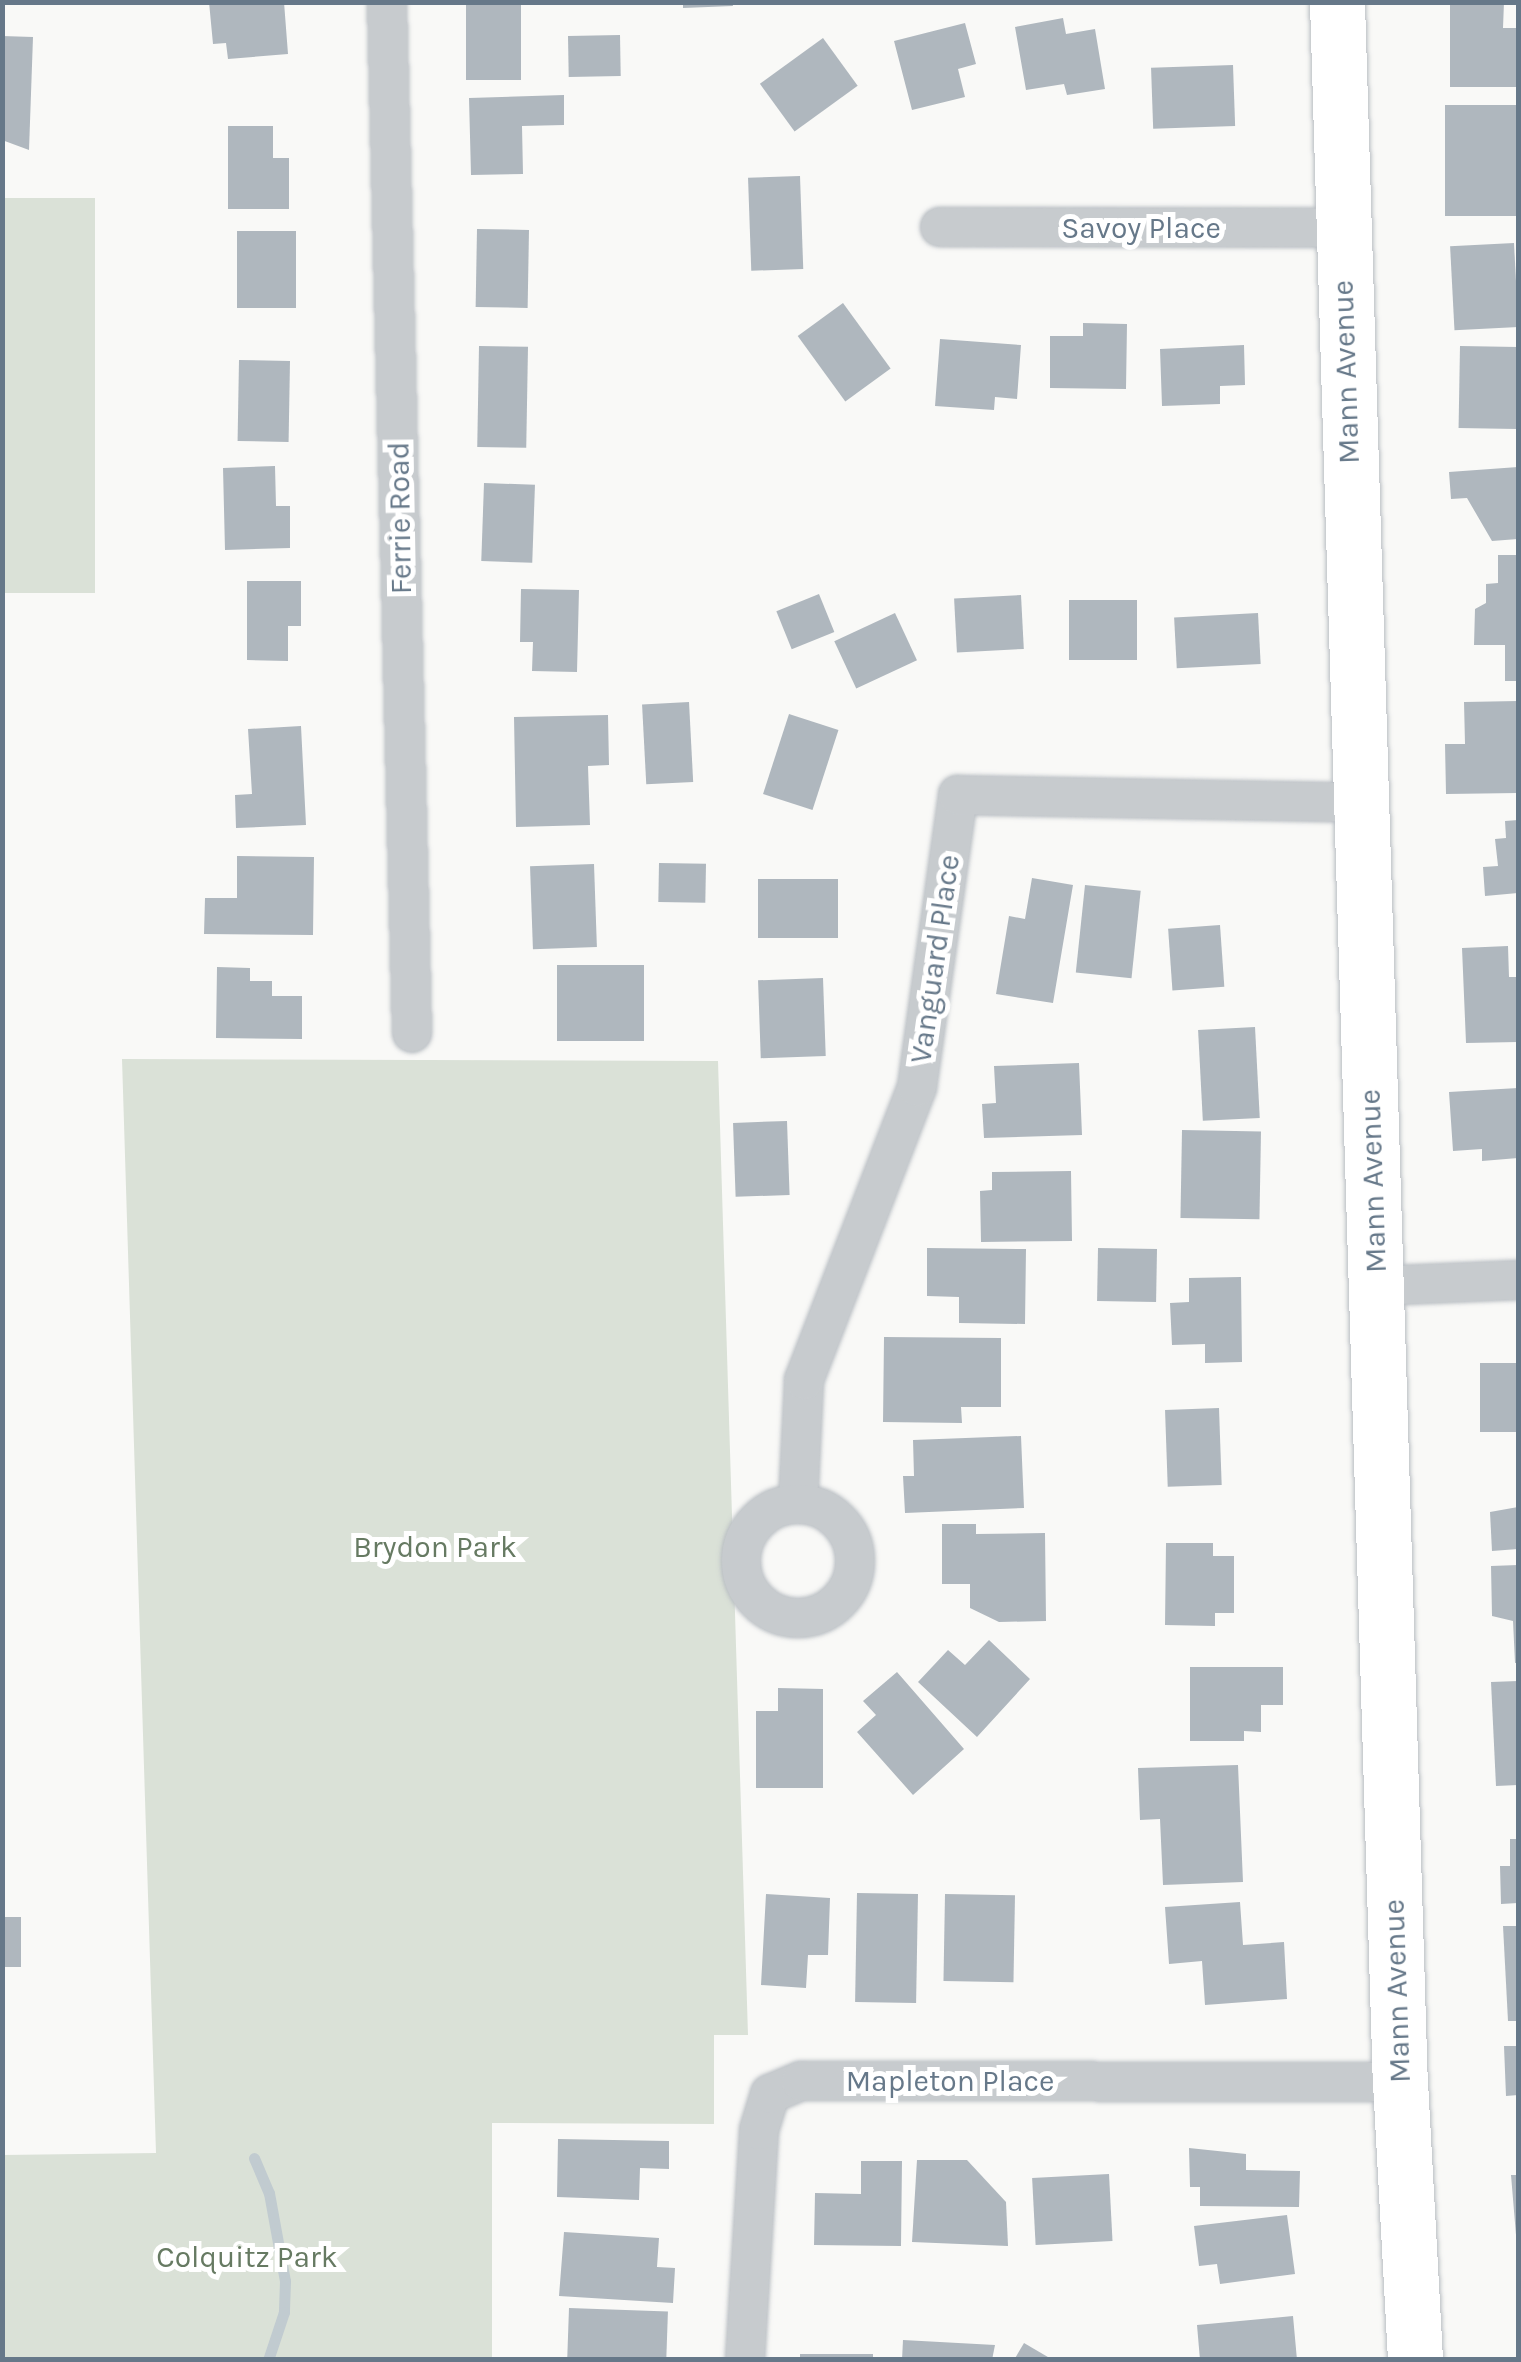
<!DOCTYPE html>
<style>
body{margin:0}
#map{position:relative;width:1521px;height:2362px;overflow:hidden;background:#f9f9f7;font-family:Karla,sans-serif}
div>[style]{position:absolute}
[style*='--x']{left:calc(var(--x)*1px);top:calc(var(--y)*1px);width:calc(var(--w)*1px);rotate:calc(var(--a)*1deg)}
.green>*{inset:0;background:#dae1d7;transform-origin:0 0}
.stream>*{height:11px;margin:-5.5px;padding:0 5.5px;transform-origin:5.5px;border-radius:5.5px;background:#c1cbd0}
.building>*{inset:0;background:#afb7be;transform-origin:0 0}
.roads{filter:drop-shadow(0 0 2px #b9bec3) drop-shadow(0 0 2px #b9bec3)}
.street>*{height:38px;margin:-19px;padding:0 19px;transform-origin:19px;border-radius:19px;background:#c7cbce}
.street>.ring{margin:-19px;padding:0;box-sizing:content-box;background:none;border:38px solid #c7cbce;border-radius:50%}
.secondary>*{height:55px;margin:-27.5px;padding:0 27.5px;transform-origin:27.5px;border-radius:27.5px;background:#fff}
span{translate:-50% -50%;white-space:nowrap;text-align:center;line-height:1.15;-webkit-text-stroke:10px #fff;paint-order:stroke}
.street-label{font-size:30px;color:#667889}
.park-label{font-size:30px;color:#667a62}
.frame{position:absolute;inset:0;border:5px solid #667889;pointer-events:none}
</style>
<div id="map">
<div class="green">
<div style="left:2px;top:198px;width:93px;height:395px"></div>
<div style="clip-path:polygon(122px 1059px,718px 1061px,748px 2035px,714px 2035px,714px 2124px,492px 2123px,492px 2359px,3px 2359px,3px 2155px,156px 2153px)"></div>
</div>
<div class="stream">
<div style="--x:254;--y:2158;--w:38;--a:67"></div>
<div style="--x:269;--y:2193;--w:89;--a:79.7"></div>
<div style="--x:285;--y:2281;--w:31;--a:92"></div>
<div style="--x:284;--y:2312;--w:51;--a:108.4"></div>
</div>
<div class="building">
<div style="clip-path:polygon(209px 2px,284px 2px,288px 54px,228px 59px,226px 43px,213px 44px)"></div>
<div style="left:466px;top:2px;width:55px;height:78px"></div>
<div style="clip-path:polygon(683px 2px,732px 2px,733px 6px,683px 8px)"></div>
<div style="clip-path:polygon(1450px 2px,1504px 2px,1503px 28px,1518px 28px,1518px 87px,1450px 87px)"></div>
<div style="clip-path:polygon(1063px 18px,1066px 34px,1095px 29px,1105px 89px,1067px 95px,1064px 84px,1026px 90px,1015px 27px)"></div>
<div style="clip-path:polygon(965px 23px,976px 64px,958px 69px,965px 97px,912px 110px,894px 41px)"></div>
<div style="left:620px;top:35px;width:41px;height:52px;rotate:89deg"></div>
<div style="clip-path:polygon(2px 36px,33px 37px,29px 150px,2px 140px)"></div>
<div style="left:823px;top:38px;width:59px;height:78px;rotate:54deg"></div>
<div style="left:1233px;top:65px;width:61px;height:82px;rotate:88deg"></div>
<div style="clip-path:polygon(564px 95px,564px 125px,522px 126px,523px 174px,471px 175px,469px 98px)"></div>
<div style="left:1518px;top:105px;width:111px;height:73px;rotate:90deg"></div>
<div style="clip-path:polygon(228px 126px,273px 126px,273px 158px,289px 158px,289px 209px,228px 209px)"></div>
<div style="left:800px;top:176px;width:93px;height:52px;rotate:88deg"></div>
<div style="left:477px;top:229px;width:52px;height:78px;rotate:1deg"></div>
<div style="left:237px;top:231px;width:59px;height:77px"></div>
<div style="left:1514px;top:243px;width:84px;height:64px;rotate:87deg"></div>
<div style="left:843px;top:303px;width:81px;height:56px;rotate:54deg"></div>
<div style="clip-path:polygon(1083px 323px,1127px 324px,1126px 389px,1050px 388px,1050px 336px,1083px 336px)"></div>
<div style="clip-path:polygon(940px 339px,1021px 345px,1017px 399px,995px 397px,994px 410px,935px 406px)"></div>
<div style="clip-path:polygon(1244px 345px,1245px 385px,1220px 386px,1220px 404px,1162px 406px,1160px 349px)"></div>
<div style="left:479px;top:346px;width:49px;height:101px;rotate:1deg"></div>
<div style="left:1460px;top:346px;width:58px;height:82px;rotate:1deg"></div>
<div style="left:239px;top:360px;width:51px;height:81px;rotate:1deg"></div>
<div style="clip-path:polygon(275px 466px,276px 506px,290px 506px,290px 548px,225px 550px,223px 468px)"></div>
<div style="clip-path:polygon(1518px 467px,1518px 539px,1492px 541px,1467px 498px,1451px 499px,1449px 472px)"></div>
<div style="left:484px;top:483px;width:51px;height:78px;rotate:2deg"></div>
<div style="clip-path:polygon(1498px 555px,1518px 555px,1518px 681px,1505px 681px,1505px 645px,1474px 645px,1475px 609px,1486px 603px,1486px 584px,1498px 583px)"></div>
<div style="clip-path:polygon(247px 581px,301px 581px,301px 626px,288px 626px,288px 661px,247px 660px)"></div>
<div style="clip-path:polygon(521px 589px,579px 590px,577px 672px,532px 671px,533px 642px,520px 642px)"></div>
<div style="left:819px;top:594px;width:41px;height:46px;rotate:68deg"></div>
<div style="left:1021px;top:595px;width:54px;height:67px;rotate:87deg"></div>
<div style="left:1069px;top:600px;width:68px;height:60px"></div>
<div style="left:895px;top:613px;width:52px;height:67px;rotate:65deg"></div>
<div style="left:1258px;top:613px;width:51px;height:84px;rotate:87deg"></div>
<div style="clip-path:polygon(1518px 701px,1518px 793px,1446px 794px,1445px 744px,1465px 744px,1464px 702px)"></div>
<div style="left:689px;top:702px;width:80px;height:47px;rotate:87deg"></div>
<div style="left:789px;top:714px;width:52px;height:84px;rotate:18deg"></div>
<div style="clip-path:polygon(608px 715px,609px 765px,588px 766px,590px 825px,516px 827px,514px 717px)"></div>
<div style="clip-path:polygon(301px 726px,306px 825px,236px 828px,235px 795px,252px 794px,248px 729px)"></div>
<div style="clip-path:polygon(1518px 820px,1518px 893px,1485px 896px,1483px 867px,1498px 866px,1495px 839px,1506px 838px,1505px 821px)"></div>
<div style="clip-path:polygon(237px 856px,314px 857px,313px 935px,204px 934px,205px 898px,237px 898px)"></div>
<div style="left:659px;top:863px;width:47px;height:39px;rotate:1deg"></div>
<div style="left:594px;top:864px;width:83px;height:64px;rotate:88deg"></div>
<div style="clip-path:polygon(1032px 878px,1073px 885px,1053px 1003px,996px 994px,1009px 916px,1025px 919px)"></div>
<div style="left:838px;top:879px;width:59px;height:80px;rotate:90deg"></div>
<div style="left:1085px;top:885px;width:56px;height:88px;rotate:6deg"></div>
<div style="left:1220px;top:925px;width:62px;height:52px;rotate:86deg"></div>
<div style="clip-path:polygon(1508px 946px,1509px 977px,1518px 977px,1518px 1042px,1466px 1043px,1462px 948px)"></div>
<div style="left:557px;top:965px;width:87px;height:76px"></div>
<div style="clip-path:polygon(217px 967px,250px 968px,250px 981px,272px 981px,272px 996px,302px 996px,302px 1039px,216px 1038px)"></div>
<div style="left:823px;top:978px;width:78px;height:65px;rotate:88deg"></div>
<div style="left:1255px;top:1027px;width:91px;height:57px;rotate:87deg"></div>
<div style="clip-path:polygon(1079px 1063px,1082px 1135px,984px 1138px,982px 1104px,996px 1103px,994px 1066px)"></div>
<div style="clip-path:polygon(1518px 1088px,1518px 1158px,1482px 1161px,1482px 1149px,1453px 1151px,1449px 1092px)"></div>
<div style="left:787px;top:1121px;width:74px;height:54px;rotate:88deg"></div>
<div style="left:1182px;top:1130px;width:79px;height:88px;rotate:1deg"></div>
<div style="clip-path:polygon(1071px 1171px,1072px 1241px,981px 1242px,980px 1191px,992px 1190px,992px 1172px)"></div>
<div style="clip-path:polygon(927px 1248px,1026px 1249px,1025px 1324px,959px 1323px,959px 1297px,927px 1296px)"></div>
<div style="left:1157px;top:1249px;width:53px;height:59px;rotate:91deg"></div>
<div style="clip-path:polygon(1241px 1277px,1242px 1362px,1205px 1363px,1205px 1344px,1172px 1345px,1170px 1303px,1189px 1302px,1189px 1278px)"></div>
<div style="clip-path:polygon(884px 1337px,1001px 1338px,1001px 1407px,961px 1407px,962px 1423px,883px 1422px)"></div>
<div style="left:1518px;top:1363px;width:69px;height:38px;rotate:90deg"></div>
<div style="left:1219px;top:1408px;width:77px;height:54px;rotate:88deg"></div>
<div style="clip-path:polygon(1021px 1436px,1024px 1508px,905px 1513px,903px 1476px,914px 1476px,913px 1440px)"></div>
<div style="clip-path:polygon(1518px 1507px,1518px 1549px,1492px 1551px,1490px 1512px)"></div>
<div style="clip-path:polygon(942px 1524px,976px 1524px,976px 1534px,1045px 1533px,1046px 1621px,999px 1622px,970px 1608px,970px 1584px,942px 1584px)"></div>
<div style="clip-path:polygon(1166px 1543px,1213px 1543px,1213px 1556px,1234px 1556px,1234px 1613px,1215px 1613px,1215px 1626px,1165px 1625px)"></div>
<div style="clip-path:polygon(1518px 1565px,1518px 1663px,1515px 1663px,1513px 1621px,1492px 1616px,1491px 1566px)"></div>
<div style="clip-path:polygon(989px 1640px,1030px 1679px,977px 1737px,918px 1682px,948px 1650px,965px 1665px)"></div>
<div style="clip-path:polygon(1190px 1667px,1283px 1667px,1283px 1705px,1261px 1705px,1261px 1732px,1244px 1731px,1244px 1741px,1190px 1741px)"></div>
<div style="clip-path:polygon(897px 1672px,964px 1749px,913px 1795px,857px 1732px,876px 1715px,863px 1701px)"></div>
<div style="clip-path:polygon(1518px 1681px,1518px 1785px,1496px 1786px,1491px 1682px)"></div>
<div style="clip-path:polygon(778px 1688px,823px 1689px,823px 1788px,756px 1788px,756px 1711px,778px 1711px)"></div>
<div style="clip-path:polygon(1238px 1765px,1243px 1882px,1163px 1885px,1160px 1819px,1140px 1820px,1138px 1768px)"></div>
<div style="clip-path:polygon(1510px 1839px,1518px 1839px,1518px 1903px,1501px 1904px,1500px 1866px,1510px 1866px)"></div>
<div style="left:857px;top:1893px;width:61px;height:109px;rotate:1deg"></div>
<div style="clip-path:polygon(766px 1894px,830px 1898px,828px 1955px,808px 1955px,806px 1988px,761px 1985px)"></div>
<div style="left:945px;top:1894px;width:70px;height:87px;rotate:1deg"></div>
<div style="clip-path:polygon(1240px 1902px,1243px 1945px,1284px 1942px,1287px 1999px,1205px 2005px,1202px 1961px,1169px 1964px,1165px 1907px)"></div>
<div style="left:2px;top:1917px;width:19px;height:50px"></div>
<div style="clip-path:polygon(1503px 1926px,1518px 1926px,1518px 2021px,1508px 2021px)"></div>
<div style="clip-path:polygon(1504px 2046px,1518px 2046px,1518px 2095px,1506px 2096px)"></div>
<div style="clip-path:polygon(558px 2139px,669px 2141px,669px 2169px,640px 2168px,639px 2200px,557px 2197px)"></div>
<div style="clip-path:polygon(1189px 2148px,1246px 2154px,1246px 2170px,1300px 2171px,1299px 2207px,1200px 2206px,1200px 2187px,1190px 2187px)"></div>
<div style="clip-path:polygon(917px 2160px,967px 2160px,1006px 2202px,1008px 2246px,912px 2242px)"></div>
<div style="clip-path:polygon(861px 2161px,902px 2161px,901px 2246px,814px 2245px,815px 2193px,861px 2194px)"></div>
<div style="left:1109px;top:2174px;width:67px;height:77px;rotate:87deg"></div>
<div style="clip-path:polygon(1511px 2175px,1518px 2175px,1518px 2235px,1516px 2235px)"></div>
<div style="clip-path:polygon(1287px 2215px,1295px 2274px,1220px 2284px,1217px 2264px,1199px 2266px,1194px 2226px)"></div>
<div style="clip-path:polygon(564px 2232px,659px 2238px,657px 2267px,675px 2268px,673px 2303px,559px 2296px)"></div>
<div style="left:569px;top:2308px;width:99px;height:52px;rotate:2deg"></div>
<div style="clip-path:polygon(1293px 2316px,1297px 2360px,1200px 2360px,1197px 2325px)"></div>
<div style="clip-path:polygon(903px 2340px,995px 2345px,992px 2360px,902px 2360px)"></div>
<div style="clip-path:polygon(1024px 2343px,1053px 2360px,1014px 2360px)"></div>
<div style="left:800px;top:2354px;width:73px;height:6px"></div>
</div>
<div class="roads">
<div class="street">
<div style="--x:387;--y:2;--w:1031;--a:88.61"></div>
<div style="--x:940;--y:227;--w:401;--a:0.1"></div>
<div style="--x:1377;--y:1286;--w:141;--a:-2.4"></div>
<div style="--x:798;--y:1504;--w:124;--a:-87.2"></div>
<div style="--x:804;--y:1380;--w:314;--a:-68.9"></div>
<div style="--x:917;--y:1087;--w:295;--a:-82"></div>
<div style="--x:958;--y:795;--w:402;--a:1.1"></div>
<div class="ring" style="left:741px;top:1504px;width:76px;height:76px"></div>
<div style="--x:745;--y:2360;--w:230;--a:-86.5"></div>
<div style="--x:759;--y:2130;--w:38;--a:-73"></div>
<div style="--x:770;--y:2094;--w:34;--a:-23"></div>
<div style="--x:801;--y:2081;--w:599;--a:0.1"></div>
</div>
<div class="secondary">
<div style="--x:1337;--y:2;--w:2081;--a:88.27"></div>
<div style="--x:1400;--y:2082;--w:278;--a:86.9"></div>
</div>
</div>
<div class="street-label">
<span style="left:1141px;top:228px">Savoy Place</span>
<span style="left:1346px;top:372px;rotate:-92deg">Mann Avenue</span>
<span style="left:400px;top:518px;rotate:-91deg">Ferrie Road</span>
<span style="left:935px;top:959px;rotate:-82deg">Vanguard Place</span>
<span style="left:1373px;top:1181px;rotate:-92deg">Mann Avenue</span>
<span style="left:1397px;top:1991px;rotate:-92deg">Mann Avenue</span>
<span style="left:950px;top:2081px">Mapleton Place</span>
</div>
<div class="park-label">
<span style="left:435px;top:1547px">Brydon Park</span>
<span style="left:247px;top:2257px">Colquitz Park</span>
</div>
<div class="frame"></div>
</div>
